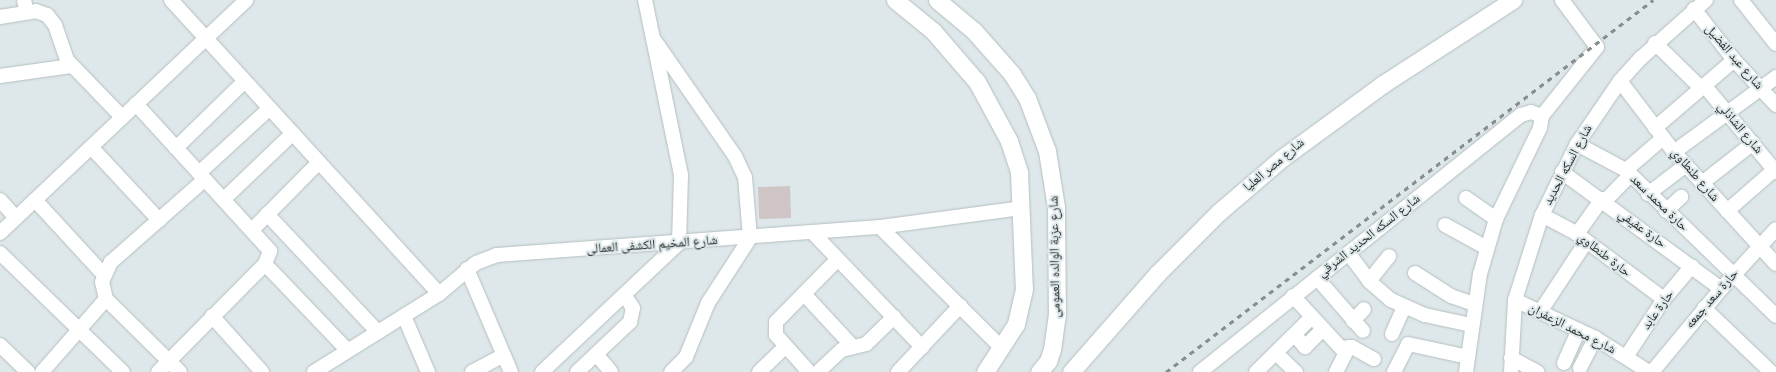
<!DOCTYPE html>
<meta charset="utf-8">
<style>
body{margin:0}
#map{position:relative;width:1776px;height:372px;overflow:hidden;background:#dee8ea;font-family:"Public Sans","Noto Naskh Arabic",sans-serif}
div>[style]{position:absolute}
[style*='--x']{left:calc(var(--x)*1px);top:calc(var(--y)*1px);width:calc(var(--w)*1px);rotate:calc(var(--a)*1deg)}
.building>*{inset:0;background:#cfc5c5;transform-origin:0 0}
.roads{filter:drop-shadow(0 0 1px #b4bec0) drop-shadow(0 0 1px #b4bec0)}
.minor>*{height:14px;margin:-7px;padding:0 7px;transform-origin:7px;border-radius:7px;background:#fff}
.tertiary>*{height:17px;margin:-8.5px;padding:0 8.5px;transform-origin:8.5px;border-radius:8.5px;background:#fff}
.rail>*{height:3px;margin-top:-1.5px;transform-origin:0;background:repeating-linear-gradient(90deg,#878e8f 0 5px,transparent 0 10px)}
span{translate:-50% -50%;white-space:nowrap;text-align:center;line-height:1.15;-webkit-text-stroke:4px #dee8ea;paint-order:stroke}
.street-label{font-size:13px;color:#272b2c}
</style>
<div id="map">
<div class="building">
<div style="left:790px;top:186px;width:32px;height:32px;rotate:88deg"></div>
</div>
<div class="roads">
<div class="minor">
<div style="--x:24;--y:0;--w:12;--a:76"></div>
<div style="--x:171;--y:0;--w:398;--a:47.6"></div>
<div style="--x:1741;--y:0;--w:56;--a:51.5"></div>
<div style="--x:1694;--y:9;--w:65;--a:51.9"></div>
<div style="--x:1734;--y:60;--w:62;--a:47"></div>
<div style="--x:0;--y:17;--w:36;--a:-9"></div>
<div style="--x:36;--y:11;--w:12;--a:20"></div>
<div style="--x:47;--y:15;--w:13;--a:51"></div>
<div style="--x:55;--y:25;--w:37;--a:71"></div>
<div style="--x:67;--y:60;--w:79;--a:46"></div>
<div style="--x:655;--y:41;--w:140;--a:55.2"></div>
<div style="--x:735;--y:156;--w:23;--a:65"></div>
<div style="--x:745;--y:177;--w:61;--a:85.3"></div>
<div style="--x:750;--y:238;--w:77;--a:122.9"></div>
<div style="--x:708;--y:303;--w:58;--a:112.2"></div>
<div style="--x:686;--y:357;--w:21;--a:135"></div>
<div style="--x:1655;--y:43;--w:64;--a:44.4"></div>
<div style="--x:0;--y:76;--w:72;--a:-8"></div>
<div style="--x:1620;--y:81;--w:89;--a:52.7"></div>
<div style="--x:1674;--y:152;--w:151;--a:47.7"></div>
<div style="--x:1704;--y:85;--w:113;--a:50.4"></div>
<div style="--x:136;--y:104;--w:199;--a:47.6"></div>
<div style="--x:270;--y:251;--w:14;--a:111"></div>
<div style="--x:265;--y:264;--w:152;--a:134.7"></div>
<div style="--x:1542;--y:116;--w:88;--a:-51.4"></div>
<div style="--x:1597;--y:47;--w:59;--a:-126.7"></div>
<div style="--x:1655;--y:128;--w:104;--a:-40.7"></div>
<div style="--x:1577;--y:144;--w:55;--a:28"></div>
<div style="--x:1626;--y:170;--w:209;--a:44.2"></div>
<div style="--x:91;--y:147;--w:100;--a:47"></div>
<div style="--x:176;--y:148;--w:96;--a:-44.2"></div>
<div style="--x:1674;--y:152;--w:127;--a:-36.3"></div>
<div style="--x:1626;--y:170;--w:49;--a:-40.9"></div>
<div style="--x:1562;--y:172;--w:197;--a:36.3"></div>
<div style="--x:199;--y:173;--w:96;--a:-42.5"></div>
<div style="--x:1702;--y:183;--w:65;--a:-38.1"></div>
<div style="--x:1648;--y:194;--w:48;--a:-37.3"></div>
<div style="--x:1466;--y:198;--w:37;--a:35"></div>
<div style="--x:224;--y:199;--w:95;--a:-43.7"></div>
<div style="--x:0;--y:200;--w:24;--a:48"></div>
<div style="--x:35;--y:200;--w:102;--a:47.4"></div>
<div style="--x:1605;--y:201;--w:36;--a:-46"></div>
<div style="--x:1666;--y:211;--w:21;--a:-43"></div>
<div style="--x:1727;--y:211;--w:62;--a:-41.1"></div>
<div style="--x:267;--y:214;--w:162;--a:46.8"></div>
<div style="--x:1542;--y:215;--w:40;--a:28"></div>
<div style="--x:1577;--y:234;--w:109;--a:36.8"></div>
<div style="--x:1445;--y:225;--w:48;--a:28.7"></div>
<div style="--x:880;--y:227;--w:172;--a:44.8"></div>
<div style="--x:252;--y:230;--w:95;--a:-45.4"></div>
<div style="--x:0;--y:233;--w:339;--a:-43.4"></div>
<div style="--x:813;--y:233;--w:158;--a:46.3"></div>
<div style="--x:1577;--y:234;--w:43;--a:-54.5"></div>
<div style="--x:0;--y:253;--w:171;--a:44.1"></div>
<div style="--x:1349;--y:254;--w:34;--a:53"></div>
<div style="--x:1369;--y:281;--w:29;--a:41"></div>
<div style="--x:1391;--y:300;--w:37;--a:24"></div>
<div style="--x:1425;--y:315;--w:47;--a:12.3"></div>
<div style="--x:265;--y:264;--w:120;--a:46.3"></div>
<div style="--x:467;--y:269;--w:112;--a:66.9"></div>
<div style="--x:1415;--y:273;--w:43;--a:32.6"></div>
<div style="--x:1451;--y:296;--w:24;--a:19"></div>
<div style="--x:1317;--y:278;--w:70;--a:49"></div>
<div style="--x:1369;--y:281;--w:32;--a:-51"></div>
<div style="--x:804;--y:294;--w:72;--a:47.2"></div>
<div style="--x:1293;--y:296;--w:71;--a:47.3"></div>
<div style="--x:1341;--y:348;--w:11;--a:-5"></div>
<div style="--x:1352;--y:347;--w:25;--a:29"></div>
<div style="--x:1515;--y:300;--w:89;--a:25.4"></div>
<div style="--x:1595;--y:338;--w:64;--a:32.2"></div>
<div style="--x:1704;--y:308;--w:93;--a:43.7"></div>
<div style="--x:1540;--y:312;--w:84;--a:-56.7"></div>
<div style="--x:212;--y:316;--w:75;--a:48.2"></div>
<div style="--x:404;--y:316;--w:61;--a:66.8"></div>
<div style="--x:1353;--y:321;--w:16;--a:-47"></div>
<div style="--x:1392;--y:334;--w:30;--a:-66"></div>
<div style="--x:1295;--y:335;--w:16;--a:50"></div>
<div style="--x:1305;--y:347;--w:25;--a:-45"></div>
<div style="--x:0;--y:345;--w:39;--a:44"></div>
<div style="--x:1276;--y:353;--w:28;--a:44"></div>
<div style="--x:596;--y:354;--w:23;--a:50"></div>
<div style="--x:1626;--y:357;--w:69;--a:-56.8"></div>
<div style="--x:1664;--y:299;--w:43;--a:-49.7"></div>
<div style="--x:1511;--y:358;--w:30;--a:28"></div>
<div style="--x:1564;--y:363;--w:36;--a:-66"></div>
<div style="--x:1580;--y:368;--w:34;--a:-63"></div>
<div style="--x:42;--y:372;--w:97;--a:-48.8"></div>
<div style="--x:180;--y:372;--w:104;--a:-135.4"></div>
<div style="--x:106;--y:299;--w:17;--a:-103"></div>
<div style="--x:102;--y:282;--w:22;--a:-66"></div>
<div style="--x:111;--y:262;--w:125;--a:-41.4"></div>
<div style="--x:314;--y:372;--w:147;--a:-32"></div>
<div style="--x:439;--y:294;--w:48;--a:-40"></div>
<div style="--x:476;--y:263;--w:22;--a:-21"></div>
<div style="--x:497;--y:255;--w:384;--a:-4.2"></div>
<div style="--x:880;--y:227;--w:143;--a:-7.6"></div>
<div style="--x:472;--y:372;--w:36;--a:-28"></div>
<div style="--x:542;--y:372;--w:188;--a:-43.3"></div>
<div style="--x:679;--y:243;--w:68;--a:-88.3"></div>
<div style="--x:681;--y:175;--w:179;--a:-101.6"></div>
<div style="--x:577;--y:372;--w:73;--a:-43.3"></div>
<div style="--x:630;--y:322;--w:14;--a:-78"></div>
<div style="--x:633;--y:308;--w:14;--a:-124"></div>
<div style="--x:759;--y:372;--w:37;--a:-44"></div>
<div style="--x:809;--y:372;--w:50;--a:-131.7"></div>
<div style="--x:776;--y:335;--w:13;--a:-90"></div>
<div style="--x:776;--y:322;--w:88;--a:-45.5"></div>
<div style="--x:818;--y:372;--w:33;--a:-43"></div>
<div style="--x:842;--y:350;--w:25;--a:-14"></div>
<div style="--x:866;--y:344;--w:39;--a:-44"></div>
<div style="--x:898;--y:372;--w:91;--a:-46.8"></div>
<div style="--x:1200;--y:372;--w:411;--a:-38.7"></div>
<div style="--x:1521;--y:115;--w:10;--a:-17"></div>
<div style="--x:1531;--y:112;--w:12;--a:20"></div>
<div style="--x:1256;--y:372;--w:78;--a:-44.5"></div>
<div style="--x:1336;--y:372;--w:28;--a:-63"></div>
<div style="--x:1394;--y:372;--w:31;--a:-63"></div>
<div style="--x:1408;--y:344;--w:61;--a:12.2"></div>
<div style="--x:1466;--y:372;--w:99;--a:-81.9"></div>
<div style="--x:1480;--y:274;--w:57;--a:-73.8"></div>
<div style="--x:1496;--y:219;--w:101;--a:-64.2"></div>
<div style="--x:1540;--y:128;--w:12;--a:-81"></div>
<div style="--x:1511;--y:372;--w:72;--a:-86.8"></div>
<div style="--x:1515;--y:300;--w:89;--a:-72.4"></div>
<div style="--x:1542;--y:215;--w:79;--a:-63.8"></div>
<div style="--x:1577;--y:144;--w:76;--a:-55.7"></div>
<div style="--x:1620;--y:81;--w:31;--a:-48"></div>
<div style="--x:1641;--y:58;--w:87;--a:-41.7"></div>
<div style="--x:1652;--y:372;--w:108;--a:-50.3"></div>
<div style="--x:1721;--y:289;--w:81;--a:-47.5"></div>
</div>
<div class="tertiary">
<div style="--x:895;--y:0;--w:49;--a:39.2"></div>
<div style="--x:933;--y:31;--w:67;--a:49.2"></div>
<div style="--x:977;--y:82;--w:67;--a:61.5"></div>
<div style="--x:1009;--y:141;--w:33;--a:72"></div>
<div style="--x:1019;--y:172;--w:117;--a:87.6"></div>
<div style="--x:1024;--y:289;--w:36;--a:103"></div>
<div style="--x:1016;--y:324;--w:57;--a:122.9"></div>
<div style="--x:937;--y:0;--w:48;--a:40"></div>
<div style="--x:974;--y:31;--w:57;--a:48.5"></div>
<div style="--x:1012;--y:74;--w:28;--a:58"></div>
<div style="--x:1027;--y:98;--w:57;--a:69.3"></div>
<div style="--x:1047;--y:151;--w:57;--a:80.9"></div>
<div style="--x:1056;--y:207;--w:107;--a:89.5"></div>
<div style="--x:1057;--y:314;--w:35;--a:98"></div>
<div style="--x:1052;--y:349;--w:13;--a:108"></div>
<div style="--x:1048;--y:361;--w:14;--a:129"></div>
<div style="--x:1071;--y:372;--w:130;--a:-48.7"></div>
<div style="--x:1157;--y:274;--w:88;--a:-45"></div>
<div style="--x:1219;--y:212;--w:83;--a:-40.6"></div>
<div style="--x:1282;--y:158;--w:125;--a:-36.2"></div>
<div style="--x:1383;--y:84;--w:155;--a:-32.9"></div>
</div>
</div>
<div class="rail">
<div style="--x:1166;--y:372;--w:613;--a:-37.37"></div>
</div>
<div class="street-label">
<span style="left:1734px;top:57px;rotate:49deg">شارع عبد الفضيل</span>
<span style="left:1740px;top:128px;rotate:50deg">شارع الشاذلي</span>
<span style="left:1274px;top:165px;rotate:-40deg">شارع مصر العليا</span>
<span style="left:1568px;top:165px;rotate:-62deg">شارع السكه الحديد</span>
<span style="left:1695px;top:175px;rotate:49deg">شارع طنطاوي</span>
<span style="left:1659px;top:203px;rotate:44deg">حارة محمد سعد</span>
<span style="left:1642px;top:229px;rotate:36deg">حارة عفيفي</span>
<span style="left:1369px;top:236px;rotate:-38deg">شارع السكه الحديد الشرقي</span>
<span style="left:652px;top:245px;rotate:-4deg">شارع المخيم الكشفى العمالى</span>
<span style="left:1604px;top:255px;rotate:38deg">حارة طنطاوي</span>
<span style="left:1055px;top:257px;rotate:-91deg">شارع عزبة الوالده العمومى</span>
<span style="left:1712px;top:299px;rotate:-49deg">حارة سعد جمعه</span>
<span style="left:1658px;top:310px;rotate:-54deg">حارة عابد</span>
<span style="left:1572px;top:329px;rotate:27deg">شارع محمد الزعفران</span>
</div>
</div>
